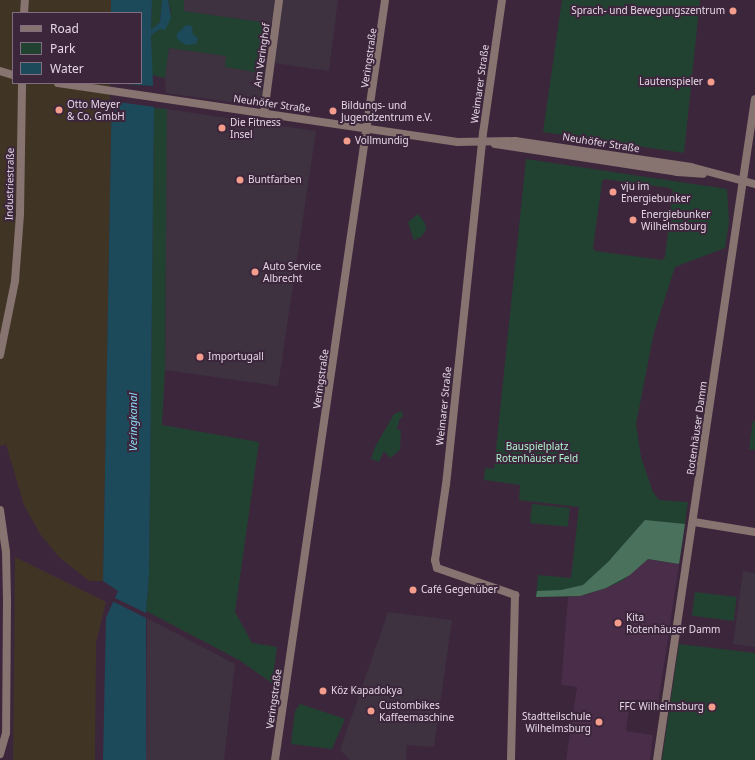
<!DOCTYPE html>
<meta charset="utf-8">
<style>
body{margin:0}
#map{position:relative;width:755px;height:760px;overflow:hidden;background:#3c263c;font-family:"Noto Sans",sans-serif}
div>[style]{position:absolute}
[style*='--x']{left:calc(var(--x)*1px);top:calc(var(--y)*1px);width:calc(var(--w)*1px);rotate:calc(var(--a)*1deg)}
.commercial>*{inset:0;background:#3e3140}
.industrial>*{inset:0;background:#403525}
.built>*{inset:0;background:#492d49}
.green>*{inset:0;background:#224231;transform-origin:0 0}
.forest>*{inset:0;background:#4a715b}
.water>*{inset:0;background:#1c4a5a}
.pier>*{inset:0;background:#3c263c}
.minor>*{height:8px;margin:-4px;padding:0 4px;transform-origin:4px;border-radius:4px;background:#87736f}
.tertiary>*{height:8px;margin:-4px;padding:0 4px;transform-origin:4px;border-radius:4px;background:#87736f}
.dots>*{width:11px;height:11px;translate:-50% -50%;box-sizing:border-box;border:2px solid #3c263c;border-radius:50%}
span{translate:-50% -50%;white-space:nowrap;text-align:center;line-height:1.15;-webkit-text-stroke:4px #3c263c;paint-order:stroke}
.poi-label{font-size:10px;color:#e5d7e5}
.right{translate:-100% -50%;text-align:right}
.left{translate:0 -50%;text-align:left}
.street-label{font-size:10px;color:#e5d7e5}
.park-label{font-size:10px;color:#b0f4cd}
.water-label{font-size:11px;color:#8cdaf6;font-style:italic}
.legend{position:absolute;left:12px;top:12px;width:130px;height:72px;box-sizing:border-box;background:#3c263c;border:1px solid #806d80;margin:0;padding:5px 7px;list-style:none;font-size:12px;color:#e5d7e5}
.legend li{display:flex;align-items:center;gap:8px;height:20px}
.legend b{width:20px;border:1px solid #806d80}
</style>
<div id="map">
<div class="commercial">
<div style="clip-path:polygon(184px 0,338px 0,329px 71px,273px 63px,267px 107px,166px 93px,165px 78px,169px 48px,226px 56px,226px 67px,262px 73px,269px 23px,184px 11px)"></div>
<div style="clip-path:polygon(167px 109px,316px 131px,278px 386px,165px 370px)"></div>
<div style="clip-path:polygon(743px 571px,755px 573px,755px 647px,733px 644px)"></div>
<div style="clip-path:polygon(388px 612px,452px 620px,434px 747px,407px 745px,406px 760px,350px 760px,340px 750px)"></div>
<div style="clip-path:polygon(147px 618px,235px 664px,224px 760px,146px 760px)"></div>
</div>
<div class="industrial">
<div style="clip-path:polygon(0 0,111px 0,111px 13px,13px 13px,13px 83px,112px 83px,103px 581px,89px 581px,59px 557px,40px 534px,24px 505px,6px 444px,0 446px)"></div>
<div style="clip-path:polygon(15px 557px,106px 602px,96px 642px,95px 760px,13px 760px)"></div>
</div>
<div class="built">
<div style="clip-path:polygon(648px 559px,679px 564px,657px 711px,629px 708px,626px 731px,653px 735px,650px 760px,566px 760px,577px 687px,561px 685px,568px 597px,589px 594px,615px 584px)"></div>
</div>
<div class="green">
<div style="clip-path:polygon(152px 0,162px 0,160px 22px,151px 30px)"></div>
<div style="clip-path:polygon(168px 0,184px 0,184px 11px,269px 23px,262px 73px,225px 67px,226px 56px,169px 48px,165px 78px,152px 75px,151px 35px,160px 29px,171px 12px)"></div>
<div style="clip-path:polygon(562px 0,700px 0,684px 153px,543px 132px)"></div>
<div style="clip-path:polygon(154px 108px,167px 109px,165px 370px,162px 425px,259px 442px,235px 612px,252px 643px,277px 647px,272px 683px,239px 660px,146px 611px,149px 576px)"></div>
<div style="clip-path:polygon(evenodd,526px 159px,727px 189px,729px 222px,725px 248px,675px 267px,654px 332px,636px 424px,641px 457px,653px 492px,659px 500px,688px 502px,679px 564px,648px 559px,622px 581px,606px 588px,580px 596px,536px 597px,538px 575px,571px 578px,579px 507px,519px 500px,520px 485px,484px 480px,485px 468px,494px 469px,526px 159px,604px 179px,670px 188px,673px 191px,665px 257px,662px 260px,595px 251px,593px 248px,602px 182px,604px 179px)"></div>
<div style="clip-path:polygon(418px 214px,425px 223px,426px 230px,421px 237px,414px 240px,408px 222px)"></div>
<div style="clip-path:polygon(402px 411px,403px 417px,400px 418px,397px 429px,401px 431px,400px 450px,390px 458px,384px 451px,379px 462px,371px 459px,375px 447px,394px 414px)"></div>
<div style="clip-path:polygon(753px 421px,755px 421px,755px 450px,749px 449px)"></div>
<div style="left:532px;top:504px;width:38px;height:19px;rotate:6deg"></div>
<div style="left:695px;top:592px;width:42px;height:24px;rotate:7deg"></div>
<div style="clip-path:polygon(679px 644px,755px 653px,755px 760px,662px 760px)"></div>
<div style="clip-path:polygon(300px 704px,345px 719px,332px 749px,291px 744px,295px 711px)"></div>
</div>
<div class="forest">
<div style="clip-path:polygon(645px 520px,685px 524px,679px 564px,648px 559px,630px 575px,606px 588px,580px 596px,536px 597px,537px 591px,561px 590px,583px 585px,608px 562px)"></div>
</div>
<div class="water">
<div style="clip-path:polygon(111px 0,152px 0,151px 30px,160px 22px,162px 0,168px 0,171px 18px,165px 30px,160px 29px,151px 35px,154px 108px,149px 576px,146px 611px,146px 760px,103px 760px,106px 618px,118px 591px,103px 581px,112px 83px,141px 83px,141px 13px,111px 13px)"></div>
<div style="clip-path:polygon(186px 25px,192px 26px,193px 35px,198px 38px,196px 44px,186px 45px,177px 39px,177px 34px)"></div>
</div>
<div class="pier">
<div style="clip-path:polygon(110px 83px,154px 86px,155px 107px,110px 101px)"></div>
<div style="clip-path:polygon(113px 597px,148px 614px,148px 619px,112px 601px)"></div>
</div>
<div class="minor">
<div style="--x:502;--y:0;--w:134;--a:98.1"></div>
<div style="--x:483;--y:133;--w:353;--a:96"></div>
<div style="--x:446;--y:484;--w:77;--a:98.2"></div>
<div style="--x:435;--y:560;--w:8;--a:76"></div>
<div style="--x:437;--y:568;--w:83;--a:19.1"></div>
<div style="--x:515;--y:595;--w:165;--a:91.4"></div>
<div style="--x:24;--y:13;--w:13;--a:-86"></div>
<div style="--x:264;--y:113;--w:114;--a:-82.4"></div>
<div style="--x:0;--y:355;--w:76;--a:-78.5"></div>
<div style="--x:15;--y:281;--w:67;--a:-85.7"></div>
<div style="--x:20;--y:214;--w:131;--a:-89.1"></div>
<div style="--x:0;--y:510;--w:42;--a:81.9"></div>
<div style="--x:6;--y:552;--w:48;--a:88.8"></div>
<div style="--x:7;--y:600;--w:133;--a:90.4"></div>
<div style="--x:6;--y:733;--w:22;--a:106"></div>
<div style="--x:694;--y:522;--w:62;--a:9.3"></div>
<div style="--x:275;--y:760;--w:768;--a:-81.76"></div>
<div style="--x:657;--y:760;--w:668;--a:-81.57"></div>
</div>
<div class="tertiary">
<div style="--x:0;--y:71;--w:14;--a:17"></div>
<div style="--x:58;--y:83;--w:404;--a:8.4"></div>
<div style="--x:458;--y:142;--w:57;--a:-1"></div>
<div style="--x:515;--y:141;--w:178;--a:8.4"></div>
<div style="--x:691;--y:167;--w:66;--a:14.9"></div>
<div style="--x:495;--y:144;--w:184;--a:8.7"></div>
<div style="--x:677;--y:172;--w:26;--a:4"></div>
</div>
<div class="dots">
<div style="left:733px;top:11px;background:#f59d8d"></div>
<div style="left:711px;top:82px;background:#f59d8d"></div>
<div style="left:59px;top:110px;background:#f59d8d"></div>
<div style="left:333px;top:111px;background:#f59d8d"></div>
<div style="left:222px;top:128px;background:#f59d8d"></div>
<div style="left:347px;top:141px;background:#f59d8d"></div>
<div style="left:240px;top:180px;background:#f59d8d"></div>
<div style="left:613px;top:192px;background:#f59d8d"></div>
<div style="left:633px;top:220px;background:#f59d8d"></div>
<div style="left:255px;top:272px;background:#f59d8d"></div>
<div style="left:200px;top:357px;background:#f59d8d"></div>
<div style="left:413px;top:590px;background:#f59d8d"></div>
<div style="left:618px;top:623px;background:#f59d8d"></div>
<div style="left:323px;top:691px;background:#f59d8d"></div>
<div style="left:712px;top:707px;background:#f59d8d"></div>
<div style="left:371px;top:711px;background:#f59d8d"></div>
<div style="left:599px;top:722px;background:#f59d8d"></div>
</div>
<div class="poi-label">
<span class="right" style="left:725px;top:11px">Sprach- und Bewegungszentrum</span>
<span class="right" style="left:703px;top:82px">Lautenspieler</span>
<span class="left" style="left:67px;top:110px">Otto Meyer<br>&amp; Co. GmbH</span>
<span class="left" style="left:341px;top:111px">Bildungs- und<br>Jugendzentrum e.V.</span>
<span class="left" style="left:230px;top:128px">Die Fitness<br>Insel</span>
<span class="left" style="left:355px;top:141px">Vollmundig</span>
<span class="left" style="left:248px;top:180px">Buntfarben</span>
<span class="left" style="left:621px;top:192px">vju im<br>Energiebunker</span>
<span class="left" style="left:641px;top:220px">Energiebunker<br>Wilhelmsburg</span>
<span class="left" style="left:263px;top:272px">Auto Service<br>Albrecht</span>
<span class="left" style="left:208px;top:357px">Importugall</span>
<span class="left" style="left:421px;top:590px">Café Gegenüber</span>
<span class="left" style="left:626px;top:623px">Kita<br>Rotenhäuser Damm</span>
<span class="left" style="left:331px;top:691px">Köz Kapadokya</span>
<span class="left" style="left:379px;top:711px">Custombikes<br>Kaffeemaschine</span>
<span class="right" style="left:704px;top:707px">FFC Wilhelmsburg</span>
<span class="right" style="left:591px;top:722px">Stadtteilschule<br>Wilhelmsburg</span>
</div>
<div class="street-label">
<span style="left:262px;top:55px;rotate:-82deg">Am Veringhof</span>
<span style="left:369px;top:58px;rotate:-82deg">Veringstraße</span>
<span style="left:480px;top:84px;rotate:-82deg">Weimarer Straße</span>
<span style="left:272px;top:104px;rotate:8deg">Neuhöfer Straße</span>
<span style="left:601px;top:143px;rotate:9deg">Neuhöfer Straße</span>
<span style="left:10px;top:184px;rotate:-89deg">Industriestraße</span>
<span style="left:321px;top:379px;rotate:-82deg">Veringstraße</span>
<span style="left:444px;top:406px;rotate:-84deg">Weimarer Straße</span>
<span style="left:697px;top:428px;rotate:-82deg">Rotenhäuser Damm</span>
<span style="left:274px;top:699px;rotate:-82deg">Veringstraße</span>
</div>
<div class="park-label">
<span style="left:537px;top:452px">Bauspielplatz<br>Rotenhäuser Feld</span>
</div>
<div class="water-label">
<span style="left:133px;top:422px;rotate:-90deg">Veringkanal</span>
</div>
<ul class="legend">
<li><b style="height:5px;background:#87736f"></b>Road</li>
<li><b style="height:11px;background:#224231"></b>Park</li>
<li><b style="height:11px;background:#1c4a5a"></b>Water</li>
</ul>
</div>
